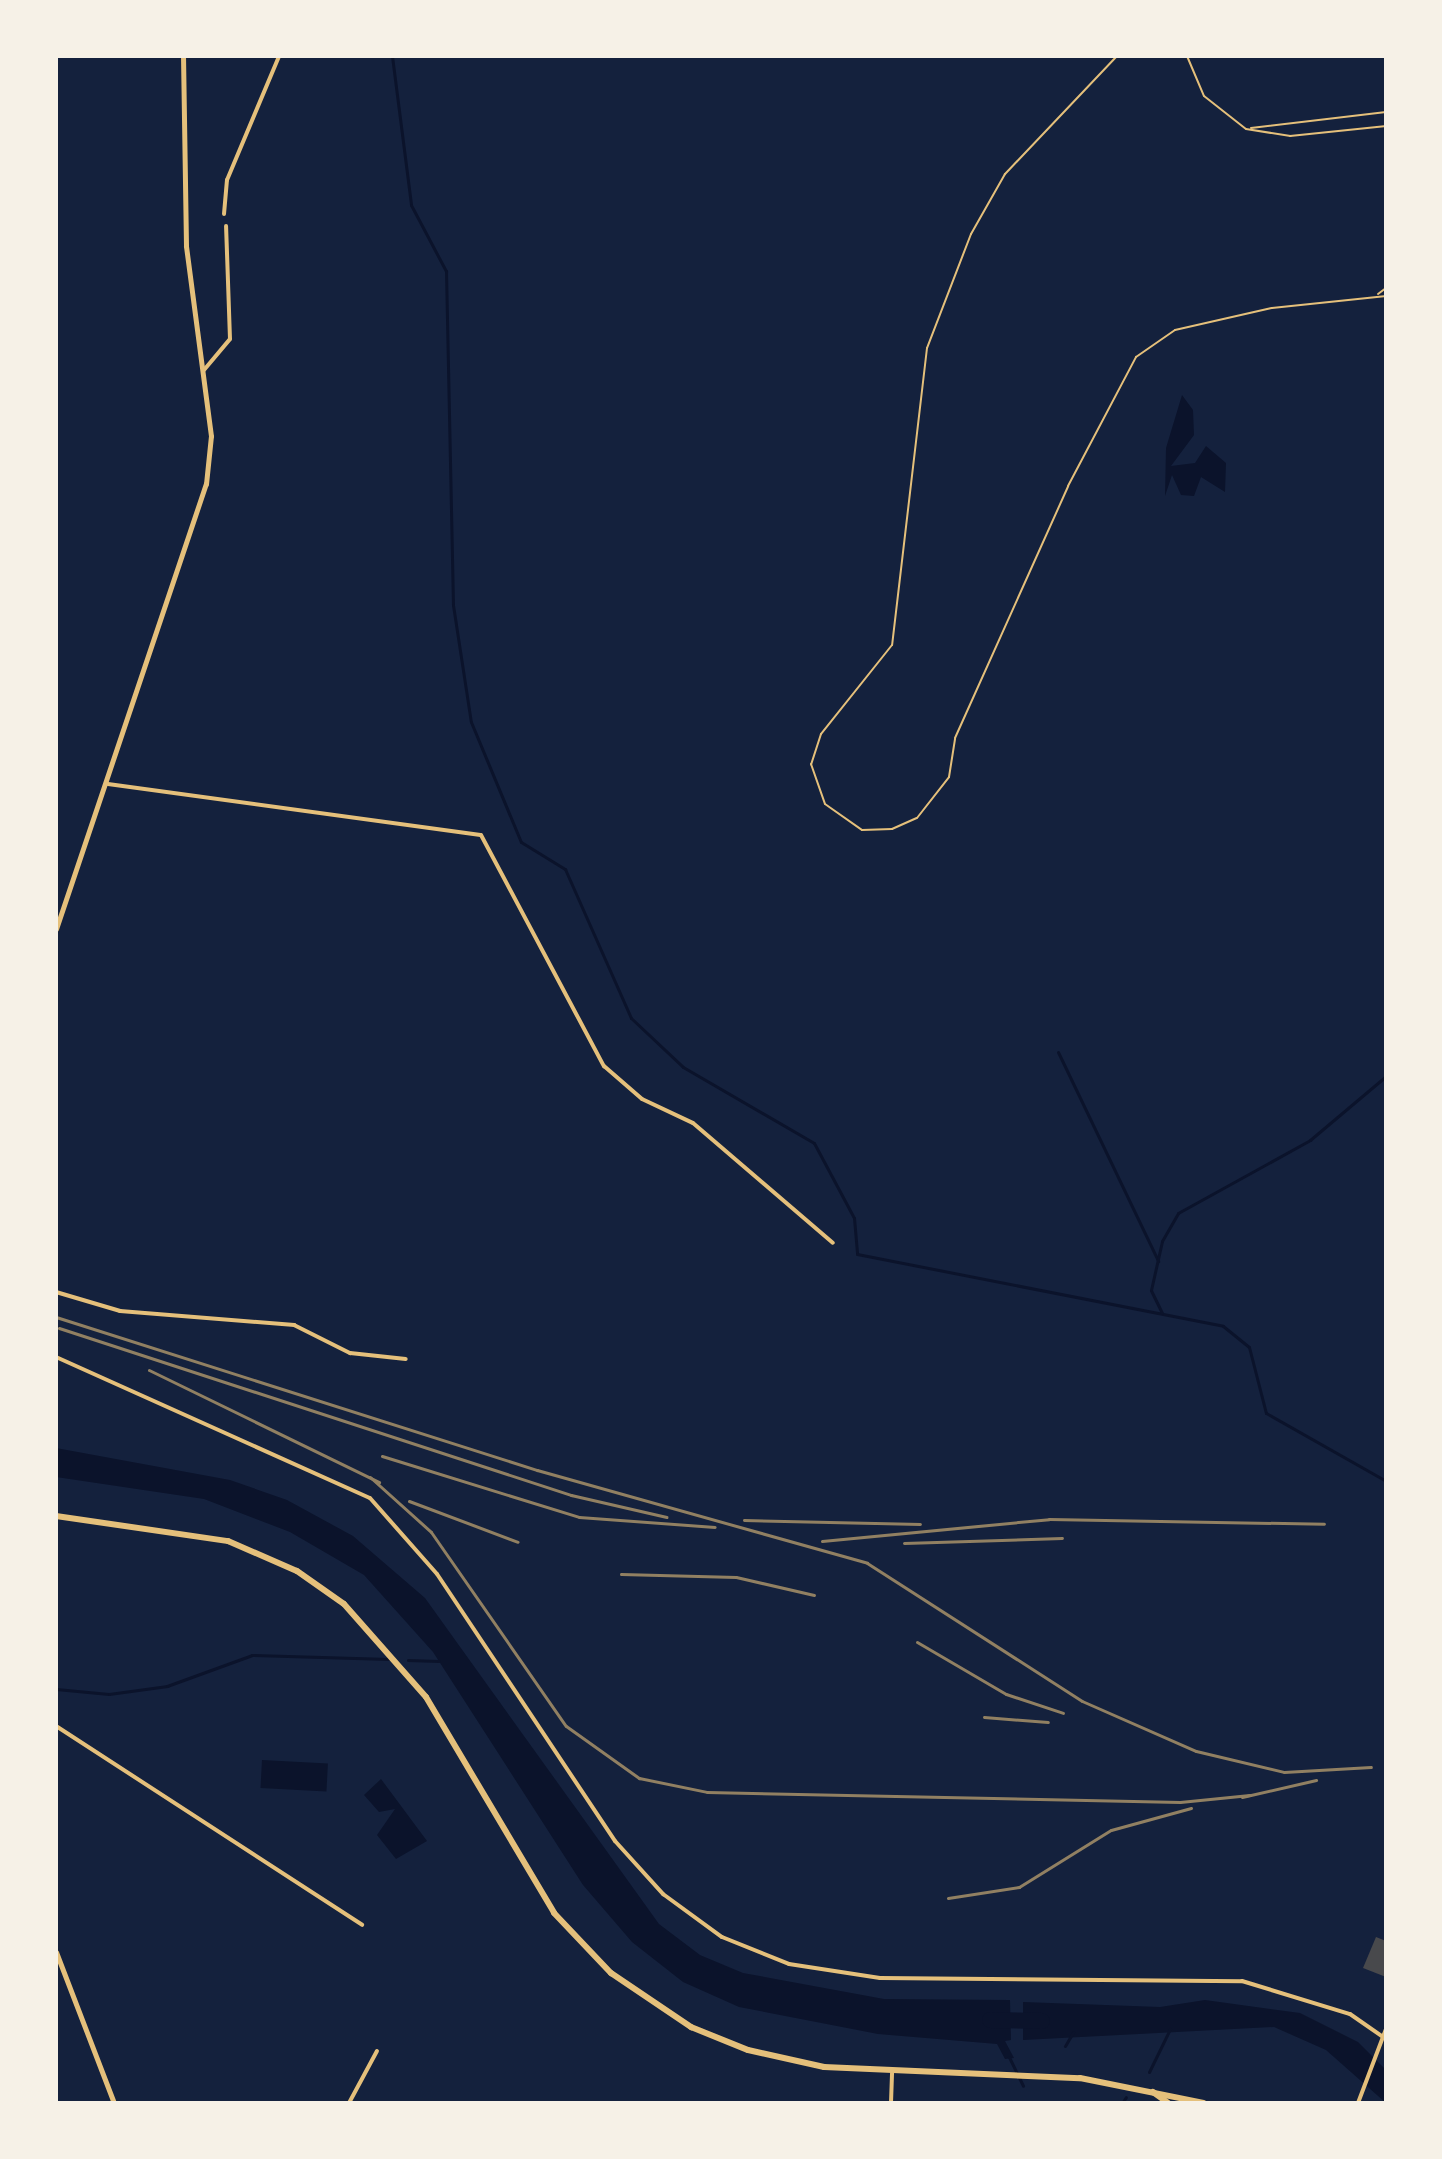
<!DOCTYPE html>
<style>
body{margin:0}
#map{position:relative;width:1442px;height:2159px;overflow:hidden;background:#14213d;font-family:"Sofia Sans Condensed",sans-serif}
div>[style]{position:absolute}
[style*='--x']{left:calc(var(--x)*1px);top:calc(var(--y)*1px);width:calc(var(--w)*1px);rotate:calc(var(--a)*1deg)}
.water>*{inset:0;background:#0b132b;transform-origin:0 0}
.stream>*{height:3px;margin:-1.5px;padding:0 1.5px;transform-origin:1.5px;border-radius:1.5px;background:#0b132b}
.river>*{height:16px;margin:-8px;padding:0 8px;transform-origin:8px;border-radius:8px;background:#0b132b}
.building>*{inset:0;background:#48494c}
.service>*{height:2px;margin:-1px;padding:0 1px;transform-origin:1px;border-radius:1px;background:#e5c07b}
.minor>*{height:4px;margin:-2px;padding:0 2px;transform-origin:2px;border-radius:2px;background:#e5c07b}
.tertiary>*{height:5px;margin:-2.5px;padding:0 2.5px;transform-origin:2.5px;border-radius:2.5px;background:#e5c07b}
.primary>*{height:6px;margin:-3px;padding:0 3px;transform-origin:3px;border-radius:3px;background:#e5c07b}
.rail>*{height:3px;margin:-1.5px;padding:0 1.5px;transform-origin:1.5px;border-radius:1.5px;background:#918062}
span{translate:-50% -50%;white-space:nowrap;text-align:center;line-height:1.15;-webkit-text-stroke:6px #f6f1e7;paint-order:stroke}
.frame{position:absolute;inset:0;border:58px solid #f6f1e7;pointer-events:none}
</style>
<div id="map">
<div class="water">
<div style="clip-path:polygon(1182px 395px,1193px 410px,1194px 435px,1171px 466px,1195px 463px,1206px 446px,1226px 463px,1225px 492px,1201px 477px,1194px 496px,1181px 495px,1172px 475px,1165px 496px,1166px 448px)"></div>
<div style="clip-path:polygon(56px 1448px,230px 1480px,287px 1500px,353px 1536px,425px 1598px,659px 1924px,700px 1955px,743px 1973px,884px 1999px,1010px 2000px,1011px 2040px,1005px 2041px,1014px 2058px,1005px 2059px,997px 2044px,878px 2034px,739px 2007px,683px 1982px,632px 1942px,583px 1885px,433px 1652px,364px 1575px,290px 1532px,204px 1499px,56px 1477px)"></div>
<div style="left:262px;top:1760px;width:66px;height:28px;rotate:3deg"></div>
<div style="clip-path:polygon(381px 1779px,427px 1841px,396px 1859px,377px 1835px,395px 1809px,379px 1812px,364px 1795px)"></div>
<div style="clip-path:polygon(1205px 2000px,1300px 2013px,1358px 2042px,1386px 2070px,1386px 2103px,1326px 2050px,1274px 2027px,1023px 2040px,1023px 2002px,1160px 2007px)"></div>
</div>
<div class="stream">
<div style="--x:392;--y:56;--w:150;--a:82.7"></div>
<div style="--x:411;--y:205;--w:75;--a:62.1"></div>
<div style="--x:446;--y:271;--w:334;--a:88.8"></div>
<div style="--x:453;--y:605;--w:118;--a:81.3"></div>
<div style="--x:471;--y:722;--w:130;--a:67.4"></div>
<div style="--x:521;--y:842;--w:52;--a:31.5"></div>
<div style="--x:565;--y:869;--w:163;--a:66.1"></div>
<div style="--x:631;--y:1018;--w:71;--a:43.3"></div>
<div style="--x:683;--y:1067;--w:151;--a:30.1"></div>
<div style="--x:814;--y:1143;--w:85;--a:61.9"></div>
<div style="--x:854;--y:1218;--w:36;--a:85"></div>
<div style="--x:857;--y:1254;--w:373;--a:11.1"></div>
<div style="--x:1223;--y:1326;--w:33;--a:39"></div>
<div style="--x:1249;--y:1347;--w:68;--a:75.6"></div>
<div style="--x:1266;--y:1413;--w:138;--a:29.5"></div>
<div style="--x:1058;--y:1052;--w:232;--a:64.4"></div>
<div style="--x:1162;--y:1313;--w:25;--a:-116"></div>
<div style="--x:1151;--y:1290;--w:50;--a:-77.3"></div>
<div style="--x:1162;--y:1241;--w:32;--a:-60"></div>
<div style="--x:1178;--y:1213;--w:151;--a:-28.9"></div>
<div style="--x:1310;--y:1140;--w:99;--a:-40.1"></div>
<div style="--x:408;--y:1660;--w:31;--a:2"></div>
<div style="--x:56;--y:1689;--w:53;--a:5.4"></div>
<div style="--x:109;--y:1694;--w:59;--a:-7.9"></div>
<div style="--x:167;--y:1686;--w:90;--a:-20"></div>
<div style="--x:252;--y:1655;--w:137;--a:1.7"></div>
<div style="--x:1065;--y:2046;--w:16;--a:-60"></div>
<div style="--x:1009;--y:2057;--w:32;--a:64"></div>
<div style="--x:1149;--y:2072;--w:48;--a:-64"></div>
<div style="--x:1122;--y:2103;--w:7;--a:-56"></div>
</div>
<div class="river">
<div style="--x:990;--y:2020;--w:52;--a:1.1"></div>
</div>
<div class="building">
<div style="clip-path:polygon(1376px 1937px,1386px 1941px,1386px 1977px,1363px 1968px)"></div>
</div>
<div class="service">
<div style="--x:1117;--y:56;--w:163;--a:133.5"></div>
<div style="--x:1005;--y:174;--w:69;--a:119.5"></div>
<div style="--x:971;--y:234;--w:122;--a:111.1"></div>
<div style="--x:927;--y:348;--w:299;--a:96.7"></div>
<div style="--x:892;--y:645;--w:114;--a:128.6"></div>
<div style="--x:821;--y:734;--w:32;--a:108"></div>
<div style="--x:811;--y:764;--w:42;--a:70.7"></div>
<div style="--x:825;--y:804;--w:45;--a:35.1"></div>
<div style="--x:862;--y:830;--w:30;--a:-2"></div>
<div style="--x:892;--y:829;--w:27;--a:-24"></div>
<div style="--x:917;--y:818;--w:52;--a:-52"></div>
<div style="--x:949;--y:777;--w:39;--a:-81"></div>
<div style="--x:955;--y:738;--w:276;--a:-65.8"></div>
<div style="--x:1068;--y:486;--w:146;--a:-62.2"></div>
<div style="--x:1136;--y:357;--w:47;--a:-34.7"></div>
<div style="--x:1175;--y:330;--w:99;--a:-12.8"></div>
<div style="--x:1272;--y:308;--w:115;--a:-6"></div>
<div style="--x:1187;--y:56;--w:43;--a:67"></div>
<div style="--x:1204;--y:96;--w:53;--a:38.2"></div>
<div style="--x:1246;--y:129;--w:45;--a:9"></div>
<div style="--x:1290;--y:136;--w:97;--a:-5.9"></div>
<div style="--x:1251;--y:128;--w:136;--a:-6.8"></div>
<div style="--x:1378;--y:294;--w:10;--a:-37"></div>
</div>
<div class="minor">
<div style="--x:224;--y:214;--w:34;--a:-85"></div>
<div style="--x:227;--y:180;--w:134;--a:-67.2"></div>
<div style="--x:204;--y:370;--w:40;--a:-50"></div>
<div style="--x:230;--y:339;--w:113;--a:-92"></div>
<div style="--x:108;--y:784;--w:376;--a:7.8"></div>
<div style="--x:481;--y:835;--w:262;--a:62"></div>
<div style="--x:604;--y:1066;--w:50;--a:41"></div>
<div style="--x:642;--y:1099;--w:56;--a:25.2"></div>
<div style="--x:693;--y:1123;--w:184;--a:40.6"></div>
<div style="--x:56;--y:1292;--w:67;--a:16.5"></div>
<div style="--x:120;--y:1311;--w:175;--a:4.6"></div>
<div style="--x:294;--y:1325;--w:63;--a:26.6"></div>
<div style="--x:350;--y:1353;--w:56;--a:6.1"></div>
<div style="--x:56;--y:1357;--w:344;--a:24.2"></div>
<div style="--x:370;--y:1498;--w:101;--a:48.6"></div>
<div style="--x:437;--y:1574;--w:321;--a:56.3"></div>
<div style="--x:615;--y:1841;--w:72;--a:47.8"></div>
<div style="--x:663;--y:1894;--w:73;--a:36.1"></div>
<div style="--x:722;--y:1937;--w:72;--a:21.9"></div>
<div style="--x:789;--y:1964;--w:92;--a:8.7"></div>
<div style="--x:880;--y:1978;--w:362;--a:0.5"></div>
<div style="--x:1242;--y:1981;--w:113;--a:17"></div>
<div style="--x:1350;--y:2014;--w:44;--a:34.8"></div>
<div style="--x:56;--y:1726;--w:365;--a:33"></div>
<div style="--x:349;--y:2103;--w:59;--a:-61.7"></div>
<div style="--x:891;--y:2103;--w:31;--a:-88"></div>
<div style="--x:1358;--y:2103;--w:79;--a:-69.3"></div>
</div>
<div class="tertiary">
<div style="--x:56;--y:929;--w:470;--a:-71.4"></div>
<div style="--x:206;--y:484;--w:48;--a:-84.1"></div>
<div style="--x:211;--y:436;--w:192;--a:-97.5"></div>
<div style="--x:186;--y:246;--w:190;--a:-90.9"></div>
<div style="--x:56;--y:1952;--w:162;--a:69"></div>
</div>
<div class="primary">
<div style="--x:56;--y:1516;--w:174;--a:8.3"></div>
<div style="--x:228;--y:1541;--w:75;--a:23.5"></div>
<div style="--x:297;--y:1571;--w:57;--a:35.1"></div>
<div style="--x:344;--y:1604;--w:124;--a:48.6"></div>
<div style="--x:426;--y:1697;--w:251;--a:59.3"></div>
<div style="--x:554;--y:1913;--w:83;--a:46.5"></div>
<div style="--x:611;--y:1973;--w:97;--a:34"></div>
<div style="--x:691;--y:2027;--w:61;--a:22"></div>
<div style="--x:748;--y:2050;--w:78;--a:12.6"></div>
<div style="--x:824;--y:2067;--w:256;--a:2.5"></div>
<div style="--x:1080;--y:2078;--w:126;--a:11.4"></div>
<div style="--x:1153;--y:2092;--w:19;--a:36"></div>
</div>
<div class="rail">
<div style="--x:56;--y:1317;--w:505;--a:17.65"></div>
<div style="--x:537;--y:1470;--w:343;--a:15.7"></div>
<div style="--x:867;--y:1563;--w:255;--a:32.7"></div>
<div style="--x:1082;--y:1701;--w:124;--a:23.7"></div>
<div style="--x:1196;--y:1751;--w:90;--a:13.4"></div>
<div style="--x:1284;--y:1772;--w:87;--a:-3.3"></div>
<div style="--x:59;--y:1328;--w:539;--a:18.06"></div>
<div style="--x:571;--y:1495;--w:98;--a:13"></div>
<div style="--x:149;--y:1370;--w:256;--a:26"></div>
<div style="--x:382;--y:1456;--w:206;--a:17.2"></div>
<div style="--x:579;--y:1517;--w:136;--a:4.2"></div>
<div style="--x:370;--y:1477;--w:82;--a:42"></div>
<div style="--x:431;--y:1532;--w:236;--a:55.2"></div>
<div style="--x:566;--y:1726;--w:90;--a:35.5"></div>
<div style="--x:639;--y:1778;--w:69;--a:11.6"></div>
<div style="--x:707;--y:1792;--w:473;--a:1.2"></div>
<div style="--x:1180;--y:1802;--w:70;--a:-5.7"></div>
<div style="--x:409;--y:1501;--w:116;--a:20.6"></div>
<div style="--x:744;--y:1520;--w:176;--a:1.3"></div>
<div style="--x:822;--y:1541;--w:228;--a:-5.5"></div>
<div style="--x:1049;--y:1519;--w:275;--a:1"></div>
<div style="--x:904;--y:1543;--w:158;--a:-1.8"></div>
<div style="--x:621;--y:1574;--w:115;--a:1.5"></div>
<div style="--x:736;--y:1577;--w:80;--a:13"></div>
<div style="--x:917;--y:1642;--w:103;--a:30.3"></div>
<div style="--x:1006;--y:1694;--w:60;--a:18.4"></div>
<div style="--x:984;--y:1717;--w:64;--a:4.5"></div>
<div style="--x:1242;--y:1797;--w:76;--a:-12.9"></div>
<div style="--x:948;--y:1898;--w:72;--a:-8.8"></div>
<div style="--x:1019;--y:1887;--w:108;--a:-31.8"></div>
<div style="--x:1111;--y:1830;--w:83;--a:-15.4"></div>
</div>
<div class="frame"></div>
</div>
